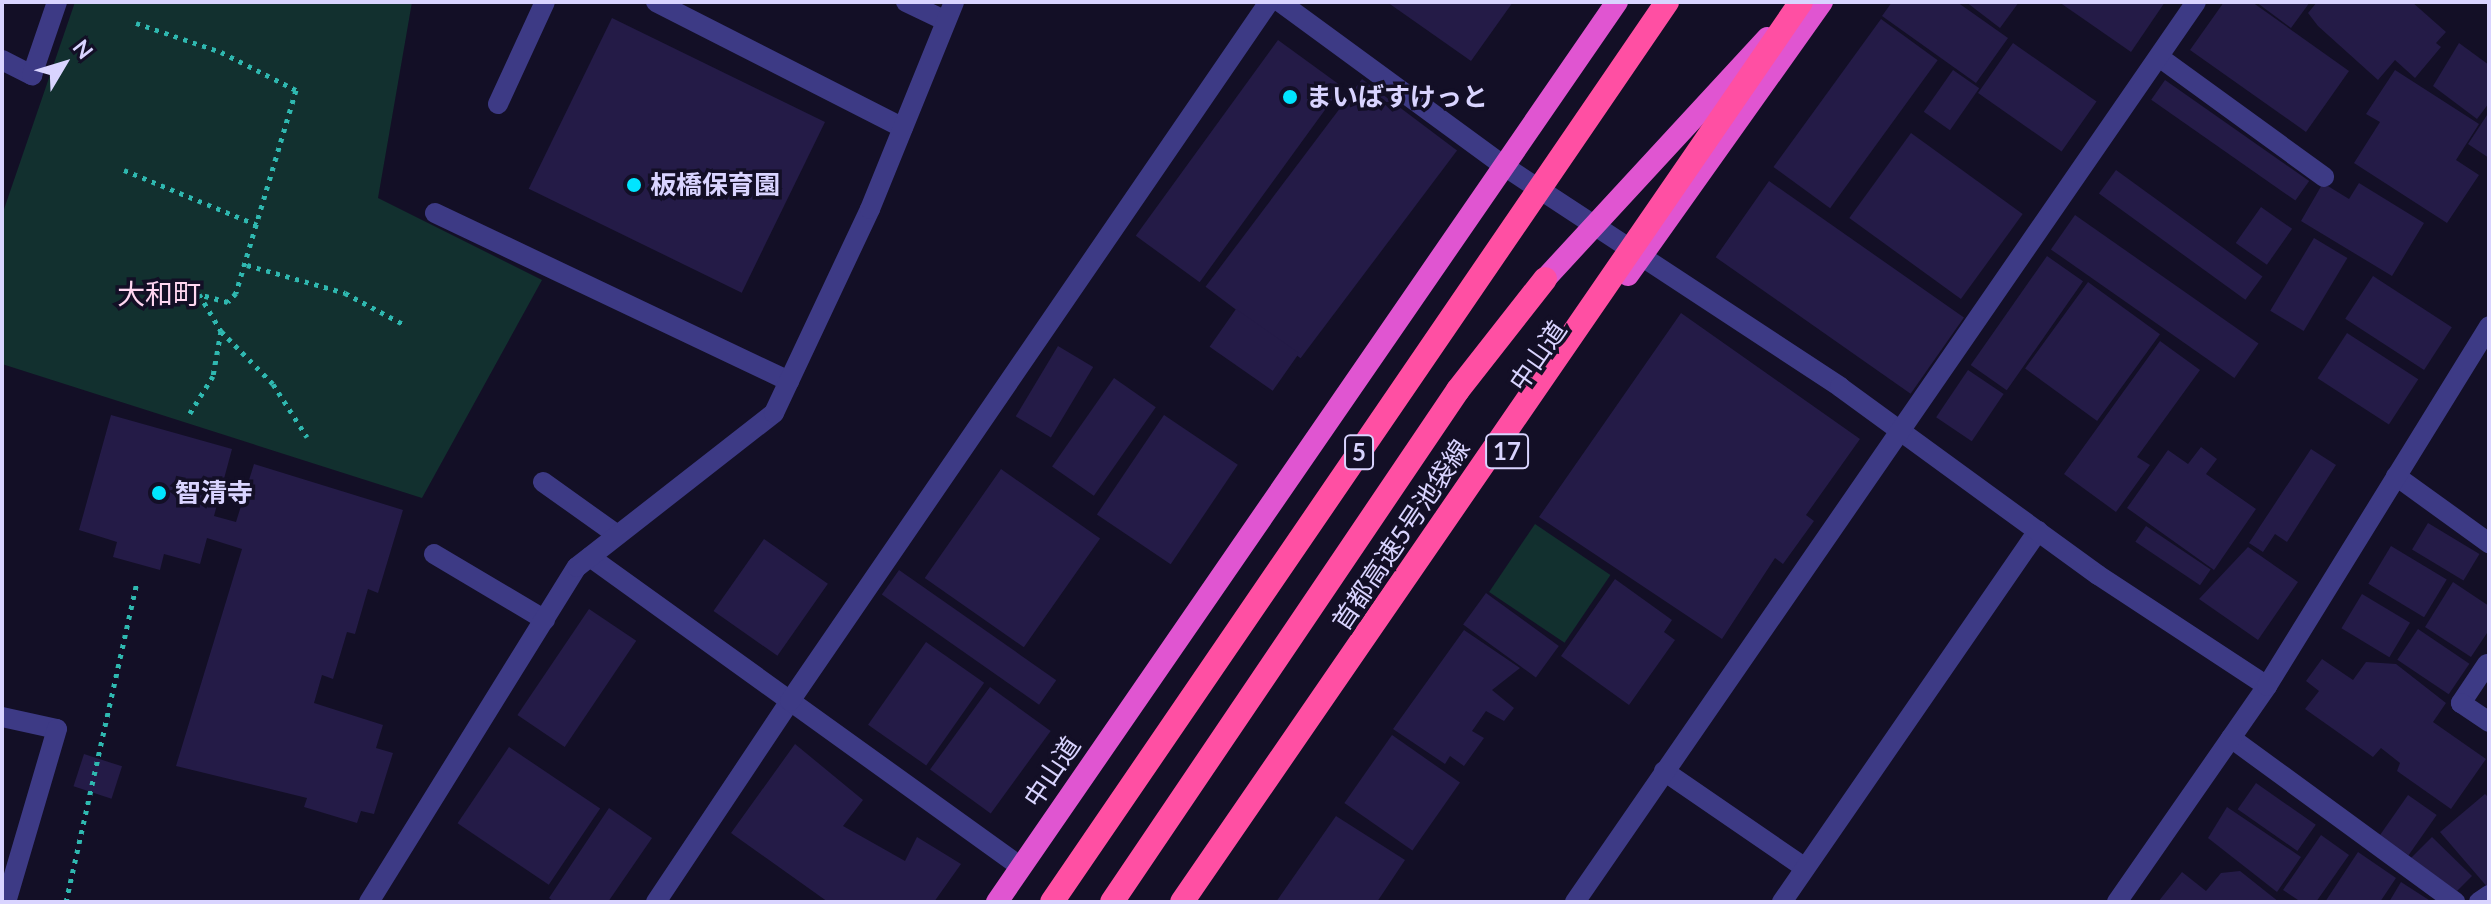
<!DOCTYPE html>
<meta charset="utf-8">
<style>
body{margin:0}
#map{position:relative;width:2491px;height:904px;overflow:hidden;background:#130f26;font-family:Lato,"Noto Sans JP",sans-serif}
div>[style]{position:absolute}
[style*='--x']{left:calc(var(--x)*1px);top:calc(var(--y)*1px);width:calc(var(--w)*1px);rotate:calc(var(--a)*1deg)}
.green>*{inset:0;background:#12302f;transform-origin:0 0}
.building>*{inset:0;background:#241b47;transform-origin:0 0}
.path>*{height:5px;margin-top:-2.5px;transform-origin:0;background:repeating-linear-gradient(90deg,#2fb8b0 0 4px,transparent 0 10px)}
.service>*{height:20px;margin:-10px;padding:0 10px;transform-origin:10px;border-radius:10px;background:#3d3a85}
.minor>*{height:20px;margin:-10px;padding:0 10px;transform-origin:10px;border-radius:10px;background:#3d3a85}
.trunk>*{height:22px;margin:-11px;padding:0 11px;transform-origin:11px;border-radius:11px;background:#e055d1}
.motorway>*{height:24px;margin:-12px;padding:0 12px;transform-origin:12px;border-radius:12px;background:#ff4fa3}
.motorway-bridge>*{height:24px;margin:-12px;padding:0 12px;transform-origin:12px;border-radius:12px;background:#ff4fa3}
.dots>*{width:22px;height:22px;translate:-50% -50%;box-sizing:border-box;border:4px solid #130f26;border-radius:50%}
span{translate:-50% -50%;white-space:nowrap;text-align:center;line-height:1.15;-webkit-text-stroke:7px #130f26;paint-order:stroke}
.shield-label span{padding:2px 6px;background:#130f26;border:2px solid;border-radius:6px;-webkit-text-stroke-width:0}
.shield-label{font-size:24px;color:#d9d4ff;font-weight:700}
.poi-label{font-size:26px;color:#d9d4ff;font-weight:700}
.left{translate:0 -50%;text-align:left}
.street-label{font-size:26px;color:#d9d4ff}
.neighbourhood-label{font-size:28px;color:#ffd6f0}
.frame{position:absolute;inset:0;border:4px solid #d9d4ff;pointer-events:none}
.north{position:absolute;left:24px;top:24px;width:80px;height:80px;-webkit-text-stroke:6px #130f26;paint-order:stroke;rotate:52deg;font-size:22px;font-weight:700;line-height:32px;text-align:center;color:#d9d4ff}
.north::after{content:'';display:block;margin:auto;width:28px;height:36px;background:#d9d4ff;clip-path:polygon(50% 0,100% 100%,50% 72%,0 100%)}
</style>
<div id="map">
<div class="green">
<div style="clip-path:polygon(75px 2px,412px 2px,378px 198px,542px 280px,422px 498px,2px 364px,2px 215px)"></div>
<div style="left:1535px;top:524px;width:91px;height:82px;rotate:34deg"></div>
</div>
<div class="building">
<div style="clip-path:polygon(1387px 2px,1513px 2px,1471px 61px)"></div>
<div style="clip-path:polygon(1892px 2px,1957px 2px,2008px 38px,1976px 83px,1882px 16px)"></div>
<div style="clip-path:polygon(1966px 2px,2019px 2px,2000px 28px)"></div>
<div style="clip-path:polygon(2059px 2px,2165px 2px,2131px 52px)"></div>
<div style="clip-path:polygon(2224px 2px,2252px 2px,2349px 71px,2306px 132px,2190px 50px)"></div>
<div style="clip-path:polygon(2256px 2px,2310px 2px,2291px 28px)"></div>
<div style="clip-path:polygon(2317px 2px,2412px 2px,2446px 32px,2436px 43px,2441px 47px,2415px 78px,2395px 60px,2378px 80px,2318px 26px,2308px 13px)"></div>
<div style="left:612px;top:18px;width:237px;height:190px;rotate:26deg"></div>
<div style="left:1881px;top:19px;width:70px;height:183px;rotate:36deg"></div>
<div style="left:1278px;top:40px;width:79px;height:242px;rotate:36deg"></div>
<div style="left:2013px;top:43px;width:102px;height:61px;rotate:35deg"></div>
<div style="clip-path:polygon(2459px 43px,2489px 65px,2489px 103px,2477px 119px,2433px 86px)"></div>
<div style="left:1953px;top:70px;width:32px;height:51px;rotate:35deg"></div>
<div style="clip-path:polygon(2395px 70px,2479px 124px,2456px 160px,2479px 175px,2447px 223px,2354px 163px,2380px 122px,2366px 114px)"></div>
<div style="left:1362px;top:79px;width:119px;height:260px;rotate:37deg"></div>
<div style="left:2165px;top:80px;width:176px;height:24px;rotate:35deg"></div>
<div style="clip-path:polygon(2489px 112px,2489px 158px,2468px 144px)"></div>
<div style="left:1911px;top:133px;width:138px;height:105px;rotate:36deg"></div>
<div style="left:2116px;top:170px;width:181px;height:29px;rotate:36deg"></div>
<div style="left:1769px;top:181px;width:238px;height:93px;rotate:35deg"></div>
<div style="clip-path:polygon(2323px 183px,2349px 199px,2359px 183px,2424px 223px,2392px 276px,2301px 221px)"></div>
<div style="left:2261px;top:207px;width:38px;height:44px;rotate:35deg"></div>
<div style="left:2075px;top:215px;width:224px;height:42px;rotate:35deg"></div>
<div style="left:2314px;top:238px;width:39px;height:85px;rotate:31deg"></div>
<div style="left:2047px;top:256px;width:44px;height:133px;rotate:35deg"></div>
<div style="left:2373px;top:276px;width:94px;height:51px;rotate:33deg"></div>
<div style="left:2088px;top:282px;width:89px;height:107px;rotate:36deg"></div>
<div style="left:1236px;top:309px;width:77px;height:46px;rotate:35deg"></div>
<div style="clip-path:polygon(1681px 313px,1860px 439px,1806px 515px,1814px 521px,1783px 564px,1775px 558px,1722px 639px,1539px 517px)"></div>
<div style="left:2347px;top:333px;width:85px;height:54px;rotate:33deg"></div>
<div style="clip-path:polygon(2160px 341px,2200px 370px,2137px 457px,2150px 465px,2116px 512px,2064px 474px)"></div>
<div style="left:1058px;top:346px;width:41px;height:82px;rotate:31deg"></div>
<div style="left:1968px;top:370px;width:43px;height:57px;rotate:34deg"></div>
<div style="left:1114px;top:378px;width:51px;height:108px;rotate:35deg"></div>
<div style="clip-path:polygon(111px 415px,232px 449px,214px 516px,236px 522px,254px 464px,403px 510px,378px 593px,368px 589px,355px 634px,347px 632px,333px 679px,322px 675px,314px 703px,383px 725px,376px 748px,393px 753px,374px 814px,361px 811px,357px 823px,304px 807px,307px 798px,176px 766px,242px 549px,207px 538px,200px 564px,164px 554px,160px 570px,113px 557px,117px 542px,79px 530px)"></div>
<div style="left:1164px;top:415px;width:89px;height:120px;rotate:34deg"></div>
<div style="clip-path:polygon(2201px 447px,2217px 459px,2206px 474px,2256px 509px,2214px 570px,2127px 508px,2168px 450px,2188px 464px)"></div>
<div style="clip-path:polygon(2311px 449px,2336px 465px,2287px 542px,2275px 534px,2263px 552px,2249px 543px)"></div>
<div style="left:1001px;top:469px;width:121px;height:133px;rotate:35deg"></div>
<div style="left:2428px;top:523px;width:60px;height:31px;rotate:31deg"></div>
<div style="left:2146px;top:526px;width:78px;height:19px;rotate:34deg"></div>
<div style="left:764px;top:539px;width:78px;height:88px;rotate:35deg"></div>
<div style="left:2391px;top:546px;width:65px;height:44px;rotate:31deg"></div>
<div style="clip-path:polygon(2248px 547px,2298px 582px,2258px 640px,2199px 599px)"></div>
<div style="left:899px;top:570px;width:192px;height:30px;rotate:35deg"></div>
<div style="clip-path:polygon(1615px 579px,1672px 620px,1664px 632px,1675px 640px,1629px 705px,1561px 656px)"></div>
<div style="clip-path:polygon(2453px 582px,2489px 606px,2489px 630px,2471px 657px,2425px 627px)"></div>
<div style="left:1486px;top:593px;width:90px;height:39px;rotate:36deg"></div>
<div style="left:2362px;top:594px;width:56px;height:40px;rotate:31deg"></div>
<div style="left:589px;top:609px;width:57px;height:128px;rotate:34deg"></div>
<div style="left:2418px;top:629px;width:62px;height:37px;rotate:34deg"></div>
<div style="clip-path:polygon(1464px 630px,1520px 668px,1492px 690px,1514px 708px,1504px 721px,1486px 711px,1472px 731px,1484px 738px,1464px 766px,1450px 756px,1445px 764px,1393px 729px)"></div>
<div style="left:926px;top:642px;width:71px;height:101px;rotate:35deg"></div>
<div style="clip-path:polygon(2322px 659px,2353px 680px,2366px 662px,2396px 664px,2446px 703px,2433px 722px,2486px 759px,2451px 809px,2397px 771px,2400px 763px,2381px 748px,2373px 757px,2305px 709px,2319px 691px,2306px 681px)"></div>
<div style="left:990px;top:687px;width:75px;height:102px;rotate:36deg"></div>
<div style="left:1392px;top:735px;width:83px;height:83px;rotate:35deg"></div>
<div style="clip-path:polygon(795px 744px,863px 800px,843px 826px,905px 861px,917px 837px,961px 864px,934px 902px,828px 902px,731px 833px)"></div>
<div style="left:509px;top:747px;width:110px;height:92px;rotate:34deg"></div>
<div style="left:84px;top:754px;width:40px;height:34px;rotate:18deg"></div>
<div style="left:2256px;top:783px;width:73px;height:32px;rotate:35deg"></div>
<div style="clip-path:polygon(2485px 794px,2489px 798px,2489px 889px,2440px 832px)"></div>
<div style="left:2408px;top:795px;width:35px;height:49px;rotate:35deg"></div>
<div style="clip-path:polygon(2227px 807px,2301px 857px,2277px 892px,2208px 838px)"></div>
<div style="clip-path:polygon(609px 808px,652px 838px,608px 902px,554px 902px,549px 898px)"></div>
<div style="clip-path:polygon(1336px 816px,1405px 860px,1377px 902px,1276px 902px)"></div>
<div style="clip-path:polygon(2321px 835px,2349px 855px,2316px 902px,2301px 902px,2283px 890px)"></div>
<div style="clip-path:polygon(2432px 837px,2472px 876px,2457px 891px,2411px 858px)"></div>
<div style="clip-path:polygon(2358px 852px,2396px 878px,2380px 902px,2325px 902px)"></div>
<div style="clip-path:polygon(2240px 871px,2279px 902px,2158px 902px,2182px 872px,2206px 891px,2221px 873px)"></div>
<div style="clip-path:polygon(2401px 882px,2432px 902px,2389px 902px)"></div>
</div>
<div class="path">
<div style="--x:136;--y:23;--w:90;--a:18.8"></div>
<div style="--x:221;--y:52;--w:84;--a:26.9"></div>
<div style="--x:296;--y:90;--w:212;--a:106.5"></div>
<div style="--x:236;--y:293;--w:12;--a:132"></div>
<div style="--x:228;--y:302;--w:30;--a:-165"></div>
<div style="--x:199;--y:294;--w:43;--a:59.3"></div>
<div style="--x:221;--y:331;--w:46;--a:100.1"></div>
<div style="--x:213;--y:376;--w:44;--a:121.9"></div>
<div style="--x:124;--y:170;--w:147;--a:22.4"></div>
<div style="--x:247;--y:265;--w:102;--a:15.9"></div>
<div style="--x:345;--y:293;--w:66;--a:28.1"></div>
<div style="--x:221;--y:331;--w:74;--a:45.5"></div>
<div style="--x:273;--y:384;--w:63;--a:57.3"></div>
<div style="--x:66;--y:902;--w:328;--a:-77.5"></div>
</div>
<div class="service">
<div style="--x:656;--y:2;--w:277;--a:27"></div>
<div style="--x:906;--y:2;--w:44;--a:25.4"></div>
<div style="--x:2159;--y:57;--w:204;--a:36"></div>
<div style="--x:2;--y:60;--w:34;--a:27"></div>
<div style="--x:32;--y:75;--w:77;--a:-71.1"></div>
<div style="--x:498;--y:104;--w:112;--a:-65.3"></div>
<div style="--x:435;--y:213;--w:392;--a:25.4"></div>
<div style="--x:2396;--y:476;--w:115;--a:35.8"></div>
<div style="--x:543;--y:482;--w:86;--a:35.5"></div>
<div style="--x:434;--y:554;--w:129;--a:30.7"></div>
<div style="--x:2487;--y:664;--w:47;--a:123.7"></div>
<div style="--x:2461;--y:703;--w:34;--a:34"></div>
<div style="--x:2;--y:717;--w:56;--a:12.3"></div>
<div style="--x:57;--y:729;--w:180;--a:106.4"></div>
<div style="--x:1664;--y:771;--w:171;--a:34.5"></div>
<div style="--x:656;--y:902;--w:242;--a:-56.3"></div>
<div style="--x:1782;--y:902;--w:451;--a:-55.4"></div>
</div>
<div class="minor">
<div style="--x:1280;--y:2;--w:274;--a:36.2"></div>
<div style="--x:1501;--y:164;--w:406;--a:33.3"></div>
<div style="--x:1840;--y:387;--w:319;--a:36.1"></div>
<div style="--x:2098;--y:575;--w:202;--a:33.3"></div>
<div style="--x:590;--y:557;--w:531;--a:35.73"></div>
<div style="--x:790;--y:701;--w:847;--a:-55.58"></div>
<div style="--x:2231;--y:738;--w:278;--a:36.2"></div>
<div style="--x:369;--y:902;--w:394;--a:-58.2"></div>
<div style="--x:577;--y:567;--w:250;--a:-38"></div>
<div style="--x:774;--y:413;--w:225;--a:-64.8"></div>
<div style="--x:870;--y:209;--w:223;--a:-67.9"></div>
<div style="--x:1575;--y:902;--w:1093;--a:-55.39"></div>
<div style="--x:2117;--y:902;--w:263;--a:-55.2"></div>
<div style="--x:2267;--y:686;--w:423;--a:-58.3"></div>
<div style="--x:2479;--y:902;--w:12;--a:-35"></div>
</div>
<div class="trunk">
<div style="--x:1628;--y:275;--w:335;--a:-54.6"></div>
<div style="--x:1545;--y:279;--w:328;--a:-47.3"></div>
<div style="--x:997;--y:902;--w:1093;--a:-55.44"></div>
</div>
<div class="motorway">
<div style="--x:1112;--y:902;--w:618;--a:-55.95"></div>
<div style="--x:1458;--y:390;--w:141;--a:-51.9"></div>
</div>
<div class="motorway-bridge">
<div style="--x:1052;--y:902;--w:1090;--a:-55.65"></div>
<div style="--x:1182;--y:902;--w:1092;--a:-55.48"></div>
</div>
<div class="dots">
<div style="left:1290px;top:97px;background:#00e5ff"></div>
<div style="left:634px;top:185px;background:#00e5ff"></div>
<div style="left:159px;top:493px;background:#00e5ff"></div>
</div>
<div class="shield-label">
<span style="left:1507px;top:451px">17</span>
<span style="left:1359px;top:452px">5</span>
</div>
<div class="poi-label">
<span class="left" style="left:1306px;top:97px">まいばすけっと</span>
<span class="left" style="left:650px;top:185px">板橋保育園</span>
<span class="left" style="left:175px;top:493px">智清寺</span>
</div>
<div class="street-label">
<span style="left:1538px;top:356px;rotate:-55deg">中山道</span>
<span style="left:1401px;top:535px;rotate:-56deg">首都高速5号池袋線</span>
<span style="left:1052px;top:772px;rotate:-56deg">中山道</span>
</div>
<div class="neighbourhood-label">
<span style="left:159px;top:293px">大和町</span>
</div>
<div class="frame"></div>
<div class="north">N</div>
</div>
